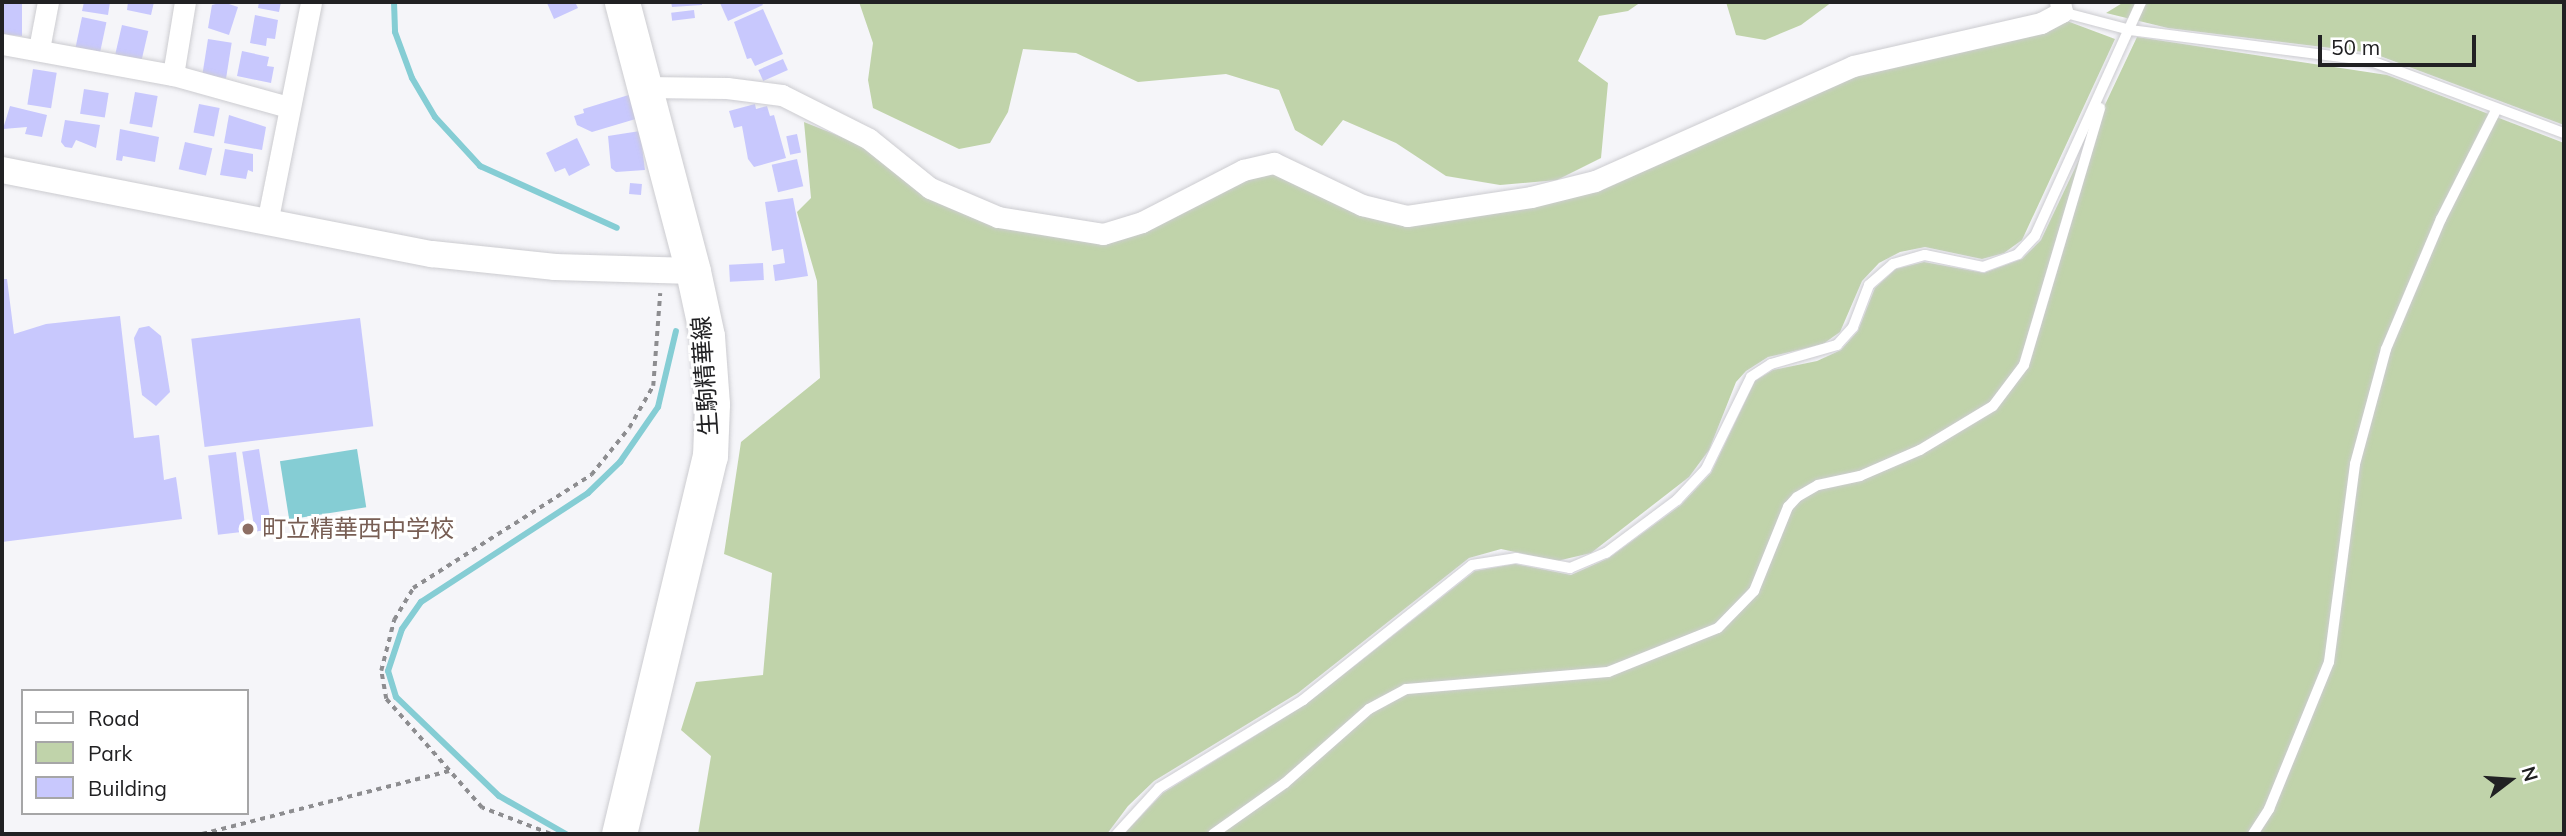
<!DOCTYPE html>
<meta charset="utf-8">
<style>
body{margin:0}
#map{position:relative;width:2566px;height:836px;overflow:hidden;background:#f5f5f9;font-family:Mulish,"Noto Sans JP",sans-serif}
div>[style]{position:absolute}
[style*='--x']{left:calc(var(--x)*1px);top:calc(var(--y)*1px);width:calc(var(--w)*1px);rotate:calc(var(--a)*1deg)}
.green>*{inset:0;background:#c0d3aa}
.water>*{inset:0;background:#85cdd4;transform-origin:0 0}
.stream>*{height:6px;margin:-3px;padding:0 3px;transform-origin:3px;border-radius:3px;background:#85cdd4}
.building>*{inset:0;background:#c8c8fd;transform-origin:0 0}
.path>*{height:3.5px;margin-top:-1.75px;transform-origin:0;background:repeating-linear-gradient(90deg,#8d8d90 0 5px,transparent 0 10px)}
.roads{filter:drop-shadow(0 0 2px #ccccd0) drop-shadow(0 0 2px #ccccd0)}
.service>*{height:10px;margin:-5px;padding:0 5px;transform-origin:5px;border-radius:5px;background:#fff}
.minor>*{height:21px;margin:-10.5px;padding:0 10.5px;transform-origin:10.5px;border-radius:10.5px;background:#fff}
.tertiary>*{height:26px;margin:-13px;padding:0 13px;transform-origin:13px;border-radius:13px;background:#fff}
.primary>*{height:35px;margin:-17.5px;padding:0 17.5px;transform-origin:17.5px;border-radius:17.5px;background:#fff}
.dots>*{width:19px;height:19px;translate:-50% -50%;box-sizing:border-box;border:4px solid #fff;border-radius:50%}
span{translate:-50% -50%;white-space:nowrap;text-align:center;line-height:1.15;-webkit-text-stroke:6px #fff;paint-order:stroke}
.street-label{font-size:24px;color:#212123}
.education-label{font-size:24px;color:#785e54}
.left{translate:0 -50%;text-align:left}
.frame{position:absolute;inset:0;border:4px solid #212123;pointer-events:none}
.legend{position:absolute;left:21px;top:689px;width:228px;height:126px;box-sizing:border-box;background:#fff;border:2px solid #a6a6a7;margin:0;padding:9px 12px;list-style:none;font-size:21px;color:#212123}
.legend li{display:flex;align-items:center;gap:14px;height:35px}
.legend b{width:35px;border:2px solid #a6a6a7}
.north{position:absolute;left:2475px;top:745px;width:70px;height:70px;-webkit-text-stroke:5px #fff;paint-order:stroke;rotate:73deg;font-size:19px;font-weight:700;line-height:28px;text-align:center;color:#212123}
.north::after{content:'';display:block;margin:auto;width:24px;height:32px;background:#212123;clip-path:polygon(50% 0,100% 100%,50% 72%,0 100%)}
.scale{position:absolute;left:2318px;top:35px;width:158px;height:32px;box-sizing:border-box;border:4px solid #212123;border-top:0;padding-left:9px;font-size:21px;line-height:24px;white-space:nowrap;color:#212123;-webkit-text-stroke:5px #fff;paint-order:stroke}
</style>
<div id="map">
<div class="green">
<div style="clip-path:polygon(859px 2px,1641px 2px,1628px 11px,1599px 16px,1578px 61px,1608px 83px,1601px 158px,1557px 180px,1500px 185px,1446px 176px,1396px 143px,1343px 120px,1322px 146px,1295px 130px,1279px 90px,1226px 74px,1138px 82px,1076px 53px,1023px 49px,1008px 112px,990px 143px,959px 149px,873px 108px,868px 80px,873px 43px)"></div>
<div style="clip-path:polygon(1726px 2px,1832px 2px,1801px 25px,1765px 40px,1736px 35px)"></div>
<div style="clip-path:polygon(2124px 2px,2564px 2px,2564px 125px,2372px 53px,2168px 28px,2106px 13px)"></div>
<div style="clip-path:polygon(2067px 21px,2115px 39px,2022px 240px,2004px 253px,1982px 259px,1925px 247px,1900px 252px,1879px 263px,1862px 281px,1840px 332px,1823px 344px,1768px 357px,1746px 371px,1736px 382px,1709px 450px,1689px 477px,1591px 553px,1557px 561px,1501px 549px,1469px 558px,1298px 693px,1154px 781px,1128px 806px,1107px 834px,698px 834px,711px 756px,681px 730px,696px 682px,763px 675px,772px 573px,724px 554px,741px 442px,820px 378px,817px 281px,797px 212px,811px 198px,804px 122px,864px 146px,996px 225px,1103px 242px,1246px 177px,1273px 171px,1359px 212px,1532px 205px,1856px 73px)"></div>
<div style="clip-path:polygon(2137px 37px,2387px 75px,2564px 143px,2564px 834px,1124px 834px,1163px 793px,1306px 704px,1475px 571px,1515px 564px,1571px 575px,1609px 558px,1681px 505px,1711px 473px,1755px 381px,1773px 370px,1817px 361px,1841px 350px,1858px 331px,1875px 288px,1896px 269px,1924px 262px,1984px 273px,2022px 259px,2041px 240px)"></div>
</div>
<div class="water">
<div style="left:357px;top:449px;width:59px;height:78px;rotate:81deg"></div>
</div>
<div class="stream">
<div style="--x:394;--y:2;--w:30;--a:88"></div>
<div style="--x:395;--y:32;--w:49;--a:69.7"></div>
<div style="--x:412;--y:78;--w:45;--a:59.5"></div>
<div style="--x:435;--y:117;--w:67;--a:47.4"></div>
<div style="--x:480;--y:166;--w:150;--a:24.3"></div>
<div style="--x:566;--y:834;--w:77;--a:-150.4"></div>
<div style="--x:499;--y:796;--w:143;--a:-136.1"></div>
<div style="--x:396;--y:697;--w:27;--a:-107"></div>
<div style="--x:388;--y:671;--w:44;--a:-71.6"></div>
<div style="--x:402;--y:629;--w:33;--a:-55"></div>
<div style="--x:421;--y:602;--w:199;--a:-33.1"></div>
<div style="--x:588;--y:493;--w:45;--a:-44.1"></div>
<div style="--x:620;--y:462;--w:67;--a:-55.4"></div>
<div style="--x:658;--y:407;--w:78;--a:-76.7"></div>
</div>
<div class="building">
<div style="clip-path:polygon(4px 2px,22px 4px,22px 36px,2px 34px)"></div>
<div style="clip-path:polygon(84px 2px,110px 2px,108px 15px,82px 11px)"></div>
<div style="clip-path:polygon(128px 2px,154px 2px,151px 15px,127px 10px)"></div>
<div style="clip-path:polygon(223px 2px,238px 7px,229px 35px,208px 28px,212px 5px)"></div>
<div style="clip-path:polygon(259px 2px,281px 2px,279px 12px,258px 8px)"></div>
<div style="clip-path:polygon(575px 2px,578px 8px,554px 19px,547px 3px)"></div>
<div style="clip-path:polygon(671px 2px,702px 2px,702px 5px,672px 7px)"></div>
<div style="clip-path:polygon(723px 2px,761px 2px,763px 5px,728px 21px,720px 3px)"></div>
<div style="clip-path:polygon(763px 9px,783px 54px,755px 66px,751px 58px,747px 59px,734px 22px)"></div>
<div style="left:694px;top:10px;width:8px;height:23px;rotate:83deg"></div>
<div style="clip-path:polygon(255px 15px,278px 20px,275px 39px,267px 38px,266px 46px,250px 43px)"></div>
<div style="left:82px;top:17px;width:25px;height:34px;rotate:12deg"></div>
<div style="left:122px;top:25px;width:27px;height:30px;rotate:13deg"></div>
<div style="left:208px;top:39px;width:24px;height:36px;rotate:9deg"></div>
<div style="clip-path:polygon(242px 51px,269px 57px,267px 66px,274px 67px,271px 83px,237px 76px)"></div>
<div style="left:783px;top:59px;width:12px;height:27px;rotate:66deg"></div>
<div style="left:33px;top:69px;width:24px;height:36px;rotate:9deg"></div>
<div style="left:84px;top:89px;width:25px;height:25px;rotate:9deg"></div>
<div style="left:135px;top:92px;width:23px;height:32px;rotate:10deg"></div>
<div style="clip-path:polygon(632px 94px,639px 118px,592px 132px,577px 125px,574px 116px,584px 113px,583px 109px)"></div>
<div style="left:199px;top:104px;width:21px;height:29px;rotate:11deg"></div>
<div style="clip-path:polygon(755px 104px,756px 109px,767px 106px,770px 116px,774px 115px,786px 158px,754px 167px,748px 159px,742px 126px,734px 128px,729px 111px)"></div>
<div style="clip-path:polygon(10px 106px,47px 115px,42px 137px,25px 134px,27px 127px,3px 129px)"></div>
<div style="clip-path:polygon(229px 115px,266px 127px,262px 150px,224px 143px)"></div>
<div style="clip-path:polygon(65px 120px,100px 125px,96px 148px,76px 140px,72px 148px,65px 147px,61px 142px)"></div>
<div style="clip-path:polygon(120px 129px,159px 137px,155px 162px,123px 156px,122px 161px,116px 160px)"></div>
<div style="clip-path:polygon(640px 131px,645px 170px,616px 172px,611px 168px,608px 136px)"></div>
<div style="left:797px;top:134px;width:19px;height:11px;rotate:78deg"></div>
<div style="clip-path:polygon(577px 138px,590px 165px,569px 176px,565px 168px,555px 172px,546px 153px)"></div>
<div style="left:185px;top:142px;width:28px;height:28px;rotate:13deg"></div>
<div style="clip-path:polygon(225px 149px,253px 154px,253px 172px,248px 170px,246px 179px,220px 175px)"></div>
<div style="left:797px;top:159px;width:28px;height:26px;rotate:77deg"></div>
<div style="left:630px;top:183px;width:12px;height:11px;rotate:5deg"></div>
<div style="clip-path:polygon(793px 198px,808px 276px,775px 281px,773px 265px,785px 263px,783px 249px,772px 251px,765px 202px)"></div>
<div style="left:763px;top:263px;width:17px;height:34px;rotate:87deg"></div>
<div style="clip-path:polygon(2px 279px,7px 279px,14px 334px,46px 324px,120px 316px,134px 438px,159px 435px,164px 480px,176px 477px,182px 519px,2px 542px)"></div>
<div style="left:360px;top:318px;width:109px;height:170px;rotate:83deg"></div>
<div style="clip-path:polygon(149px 326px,161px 336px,170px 392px,156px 406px,142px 395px,134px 338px,139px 328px)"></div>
<div style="left:259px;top:449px;width:81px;height:17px;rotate:81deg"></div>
<div style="left:236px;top:452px;width:80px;height:28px;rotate:83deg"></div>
</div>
<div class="path">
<div style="--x:202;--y:834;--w:255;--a:-14.3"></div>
<div style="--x:550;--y:834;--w:73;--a:-159.1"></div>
<div style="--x:482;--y:808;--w:145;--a:-131.4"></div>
<div style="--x:386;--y:699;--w:28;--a:-100"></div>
<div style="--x:381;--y:671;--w:53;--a:-75.7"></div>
<div style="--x:394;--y:620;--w:37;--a:-59"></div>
<div style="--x:413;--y:588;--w:211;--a:-32.4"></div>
<div style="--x:591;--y:475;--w:60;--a:-51"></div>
<div style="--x:629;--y:428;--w:48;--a:-60.3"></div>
<div style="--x:653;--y:386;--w:93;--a:-85.7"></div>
</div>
<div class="roads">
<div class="service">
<div style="--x:2062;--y:12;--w:70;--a:14.8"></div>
<div style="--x:2130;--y:30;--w:243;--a:7.3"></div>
<div style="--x:2371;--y:61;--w:206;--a:20.5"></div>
<div style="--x:1117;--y:834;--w:62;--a:-47.6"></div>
<div style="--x:1159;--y:788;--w:169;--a:-31.4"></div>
<div style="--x:1303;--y:700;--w:216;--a:-38.6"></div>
<div style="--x:1472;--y:565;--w:45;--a:-9"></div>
<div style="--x:1516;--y:558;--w:55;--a:10.5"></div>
<div style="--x:1570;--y:568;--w:39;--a:-23"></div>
<div style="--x:1606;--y:553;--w:89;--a:-36.7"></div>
<div style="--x:1677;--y:500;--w:42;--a:-46.9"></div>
<div style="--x:1706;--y:469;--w:102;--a:-63.9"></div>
<div style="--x:1751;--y:377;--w:24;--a:-33"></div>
<div style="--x:1771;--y:364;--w:69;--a:-16.1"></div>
<div style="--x:1837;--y:345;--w:24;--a:-48"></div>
<div style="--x:1853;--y:327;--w:45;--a:-69.1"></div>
<div style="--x:1869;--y:285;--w:32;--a:-41"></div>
<div style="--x:1893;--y:264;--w:33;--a:-16"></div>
<div style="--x:1925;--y:255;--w:59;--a:11.7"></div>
<div style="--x:1983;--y:267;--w:37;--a:-20"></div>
<div style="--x:2018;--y:254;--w:25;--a:-47"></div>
<div style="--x:2035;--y:236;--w:257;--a:-65.6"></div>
<div style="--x:1213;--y:834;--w:88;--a:-35.3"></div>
<div style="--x:1285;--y:783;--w:112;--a:-41.4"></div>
<div style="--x:1369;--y:709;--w:42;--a:-28.4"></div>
<div style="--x:1406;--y:689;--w:203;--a:-4.8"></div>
<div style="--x:1608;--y:672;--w:118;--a:-21.8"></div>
<div style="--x:1718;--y:628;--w:52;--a:-45.8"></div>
<div style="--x:1754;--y:591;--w:91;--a:-68"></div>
<div style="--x:1788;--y:507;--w:13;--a:-48"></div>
<div style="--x:1797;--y:497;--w:24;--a:-30"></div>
<div style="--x:1818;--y:485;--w:43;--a:-12.1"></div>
<div style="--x:1860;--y:476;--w:65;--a:-23.4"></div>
<div style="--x:1920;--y:450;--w:85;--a:-31.1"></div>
<div style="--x:1993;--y:406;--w:51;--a:-52.9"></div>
<div style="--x:2024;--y:365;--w:268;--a:-73.5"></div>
<div style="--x:2253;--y:834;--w:30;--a:-57"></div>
<div style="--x:2269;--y:809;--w:159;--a:-67.8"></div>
<div style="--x:2329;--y:662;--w:200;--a:-82.5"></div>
<div style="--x:2355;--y:464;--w:119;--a:-74.9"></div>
<div style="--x:2386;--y:349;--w:141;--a:-67.1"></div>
<div style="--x:2441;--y:219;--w:122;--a:-63.2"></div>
</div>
<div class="minor">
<div style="--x:2;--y:44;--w:174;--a:10.3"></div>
<div style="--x:173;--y:75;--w:119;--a:15.5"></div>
<div style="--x:39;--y:49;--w:48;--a:-79.2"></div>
<div style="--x:173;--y:75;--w:74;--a:-80.7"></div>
<div style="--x:644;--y:87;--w:83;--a:0.7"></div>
<div style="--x:727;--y:88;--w:55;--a:7.3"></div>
<div style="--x:782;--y:95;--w:97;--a:26.8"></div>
<div style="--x:869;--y:139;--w:78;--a:38.8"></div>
<div style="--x:930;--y:188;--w:74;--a:23.1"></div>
<div style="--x:998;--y:217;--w:106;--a:9.2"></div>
<div style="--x:1103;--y:234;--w:41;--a:-17.1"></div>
<div style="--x:1142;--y:222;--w:114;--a:-27.2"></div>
<div style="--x:1243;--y:170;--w:32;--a:-13"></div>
<div style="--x:1274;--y:163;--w:98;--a:25.5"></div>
<div style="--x:1362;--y:205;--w:46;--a:13.7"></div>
<div style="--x:1407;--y:216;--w:125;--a:-8.7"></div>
<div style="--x:1531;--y:197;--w:66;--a:-14"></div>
<div style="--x:1595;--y:181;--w:282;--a:-24"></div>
<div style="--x:1853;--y:66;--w:193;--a:-12.9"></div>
<div style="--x:2041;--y:23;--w:24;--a:-28"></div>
<div style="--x:2062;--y:12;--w:10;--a:-101"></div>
<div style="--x:267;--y:223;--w:225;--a:-78.7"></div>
</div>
<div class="tertiary">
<div style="--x:2;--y:170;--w:438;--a:11.1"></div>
<div style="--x:432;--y:254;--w:124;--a:6"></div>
<div style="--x:555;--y:267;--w:138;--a:1.7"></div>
</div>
<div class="primary">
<div style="--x:619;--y:834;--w:389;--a:-76.5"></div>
<div style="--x:710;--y:456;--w:52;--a:-87.8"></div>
<div style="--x:712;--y:404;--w:68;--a:-94.2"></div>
<div style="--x:707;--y:336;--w:66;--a:-102.2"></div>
<div style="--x:693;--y:271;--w:278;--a:-104.8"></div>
</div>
</div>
<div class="dots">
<div style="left:248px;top:529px;background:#8d6e63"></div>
</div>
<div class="street-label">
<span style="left:705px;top:376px;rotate:-94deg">生駒精華線</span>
</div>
<div class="education-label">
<span class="left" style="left:262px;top:529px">町立精華西中学校</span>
</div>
<div class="frame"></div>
<ul class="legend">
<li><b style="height:9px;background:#fff"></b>Road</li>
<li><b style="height:19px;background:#c0d3aa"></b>Park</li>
<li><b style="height:19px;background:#c8c8fd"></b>Building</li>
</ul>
<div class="north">N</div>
<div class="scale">50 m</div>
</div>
